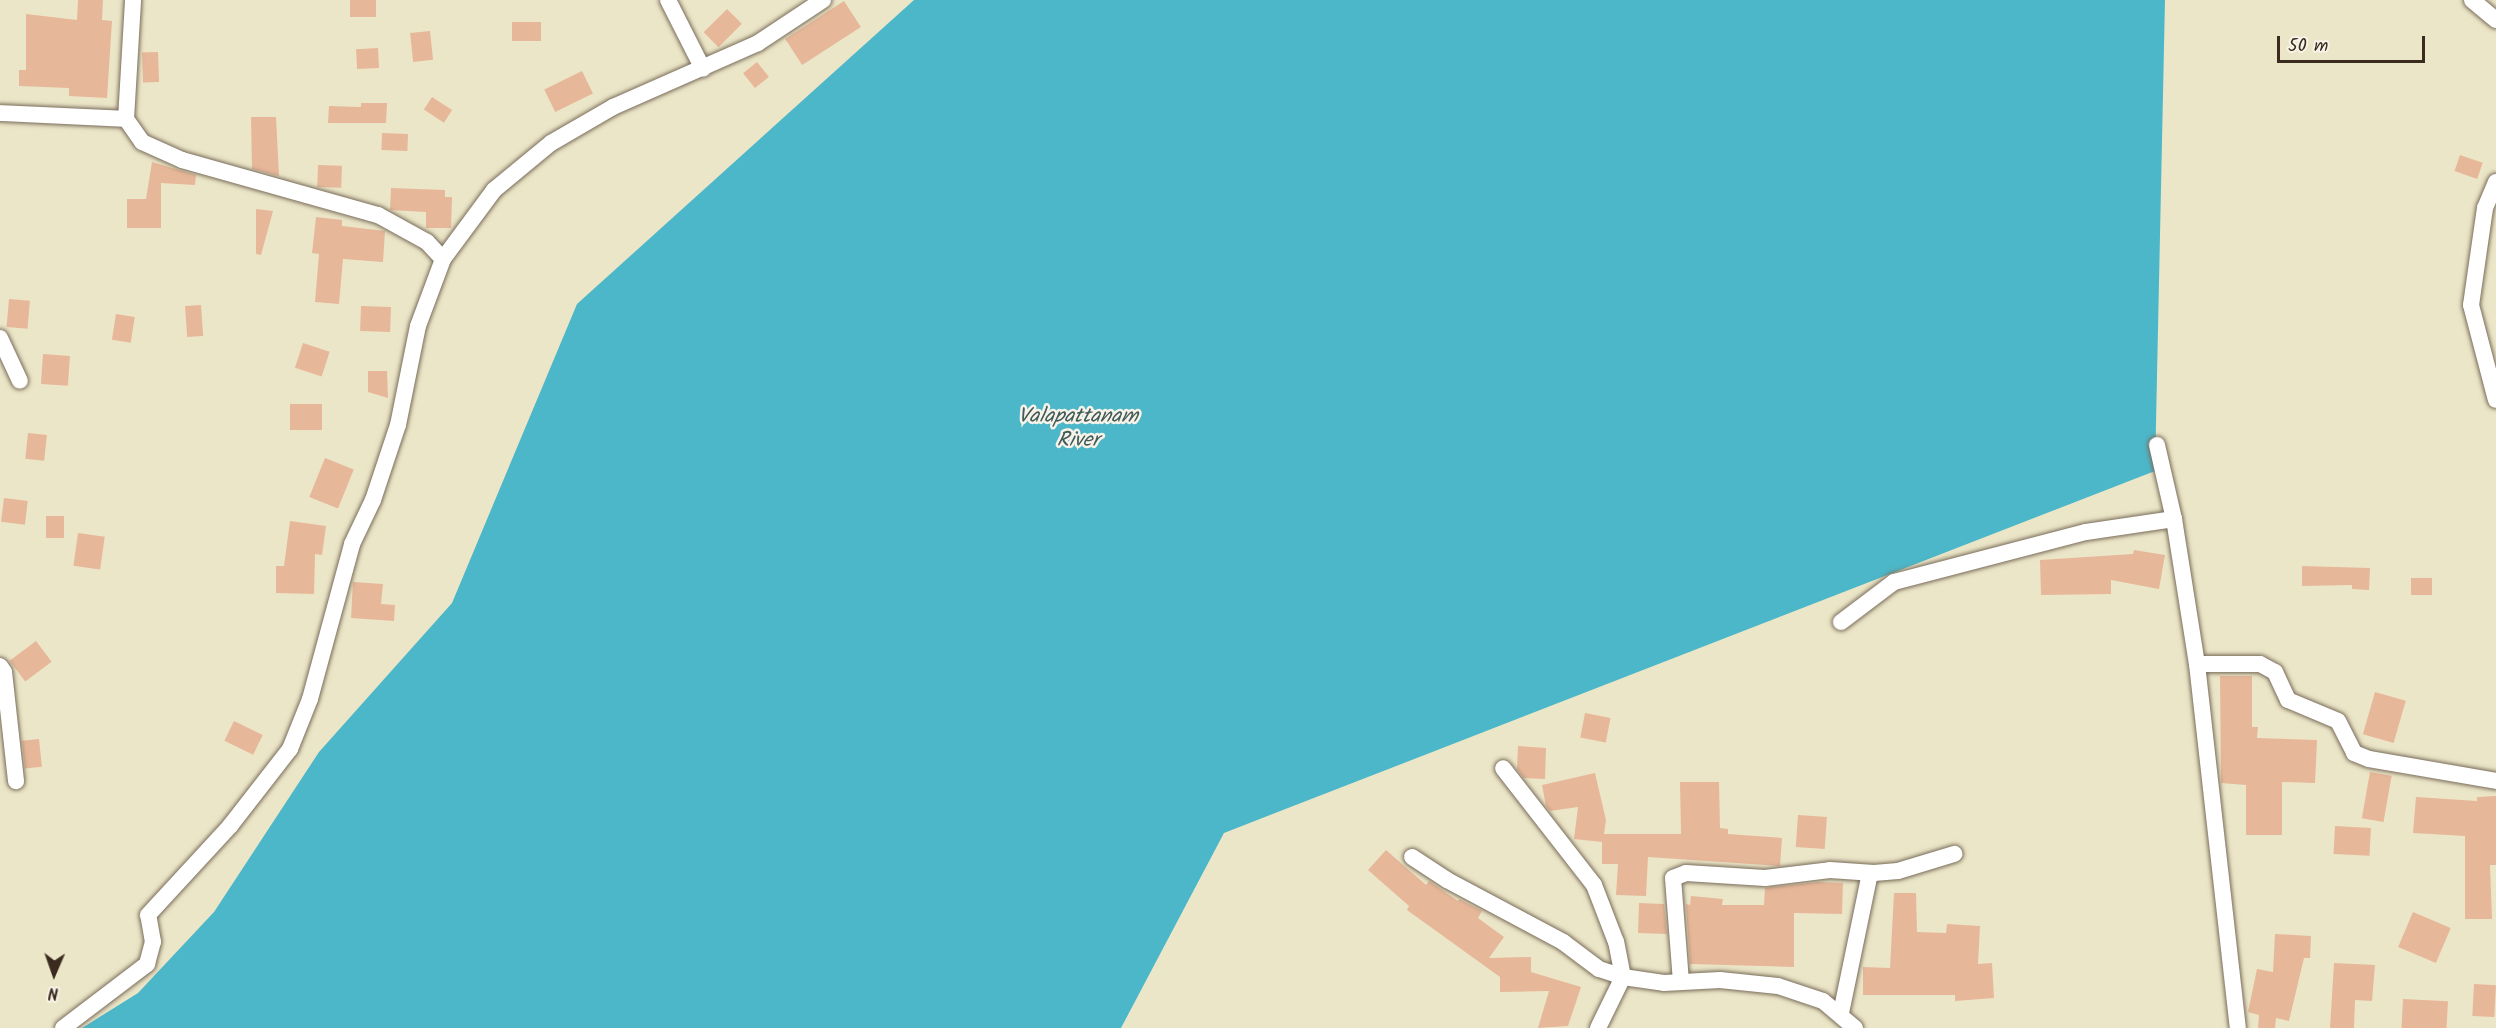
<!DOCTYPE html>
<style>
body{margin:0}
#map{position:relative;width:2496px;height:1028px;overflow:hidden;background:#ece6c8;font-family:Kalam,sans-serif}
div>[style]{position:absolute}
[style*='--x']{left:calc(var(--x)*1px);top:calc(var(--y)*1px);width:calc(var(--w)*1px);rotate:calc(var(--a)*1deg)}
.water>*{inset:0;background:#4cb7c9}
.building>*{inset:0;background:#e7b799;transform-origin:0 0}
.roads{filter:drop-shadow(0 0 2px #796c5a) drop-shadow(0 0 2px #796c5a)}
.street>*{height:16px;margin:-8px;padding:0 8px;transform-origin:8px;border-radius:8px;background:#fff}
span{translate:-50% -50%;white-space:nowrap;text-align:center;line-height:1.15;-webkit-text-stroke:5px #f7f3e8;paint-order:stroke}
.water-label{font-size:21px;color:#415b5a;font-style:italic}
.north{position:absolute;left:24px;top:944px;width:60px;height:60px;-webkit-text-stroke:4px #f7f3e8;paint-order:stroke;rotate:182deg;font-size:16px;font-weight:700;line-height:24px;text-align:center;color:#3b2a1e}
.north::after{content:'';display:block;margin:auto;width:21px;height:27px;background:#3b2a1e;clip-path:polygon(50% 0,100% 100%,50% 72%,0 100%)}
.scale{position:absolute;left:2277px;top:36px;width:148px;height:27px;box-sizing:border-box;border:3px solid #3b2a1e;border-top:0;padding-left:8px;font-size:18px;line-height:21px;white-space:nowrap;color:#3b2a1e;-webkit-text-stroke:4px #f7f3e8;paint-order:stroke}
</style>
<div id="map">
<div class="water">
<div style="clip-path:polygon(914px 0,2165px 0,2155px 471px,1224px 833px,1121px 1028px,82px 1028px,138px 993px,214px 912px,319px 752px,452px 603px,577px 304px)"></div>
</div>
<div class="building">
<div style="clip-path:polygon(78px 0,103px 0,102px 20px,112px 21px,107px 98px,69px 96px,69px 88px,19px 86px,19px 70px,26px 70px,26px 14px,77px 20px)"></div>
<div style="left:350px;top:0;width:26px;height:17px"></div>
<div style="left:844px;top:1px;width:31px;height:70px;rotate:57deg"></div>
<div style="left:727px;top:9px;width:21px;height:33px;rotate:45deg"></div>
<div style="left:541px;top:22px;width:19px;height:29px;rotate:90deg"></div>
<div style="left:430px;top:31px;width:29px;height:20px;rotate:84deg"></div>
<div style="left:378px;top:48px;width:20px;height:22px;rotate:87deg"></div>
<div style="left:158px;top:52px;width:30px;height:16px;rotate:88deg"></div>
<div style="left:757px;top:62px;width:19px;height:18px;rotate:51deg"></div>
<div style="left:582px;top:71px;width:25px;height:42px;rotate:64deg"></div>
<div style="left:432px;top:97px;width:24px;height:15px;rotate:33deg"></div>
<div style="clip-path:polygon(361px 103px,387px 103px,386px 123px,328px 123px,329px 106px,361px 107px)"></div>
<div style="clip-path:polygon(251px 117px,276px 117px,279px 176px,252px 169px)"></div>
<div style="left:382px;top:133px;width:26px;height:17px;rotate:2deg"></div>
<div style="left:2460px;top:155px;width:24px;height:17px;rotate:19deg"></div>
<div style="clip-path:polygon(152px 162px,196px 175px,195px 185px,161px 183px,161px 228px,127px 228px,127px 199px,146px 199px)"></div>
<div style="left:318px;top:165px;width:24px;height:22px;rotate:2deg"></div>
<div style="clip-path:polygon(391px 188px,445px 190px,445px 197px,452px 197px,451px 228px,426px 228px,426px 212px,390px 210px)"></div>
<div style="clip-path:polygon(256px 209px,273px 211px,261px 255px,256px 254px)"></div>
<div style="clip-path:polygon(316px 217px,342px 220px,342px 226px,385px 231px,383px 262px,343px 259px,339px 304px,315px 302px,319px 254px,312px 253px)"></div>
<div style="left:9px;top:299px;width:21px;height:28px;rotate:5deg"></div>
<div style="left:201px;top:305px;width:31px;height:16px;rotate:86deg"></div>
<div style="left:361px;top:306px;width:30px;height:25px;rotate:2deg"></div>
<div style="left:116px;top:314px;width:19px;height:26px;rotate:9deg"></div>
<div style="left:303px;top:343px;width:28px;height:26px;rotate:18deg"></div>
<div style="left:43px;top:354px;width:27px;height:30px;rotate:4deg"></div>
<div style="clip-path:polygon(368px 371px,387px 371px,388px 398px,368px 392px)"></div>
<div style="left:290px;top:404px;width:32px;height:26px"></div>
<div style="left:28px;top:433px;width:19px;height:26px;rotate:6deg"></div>
<div style="left:325px;top:458px;width:31px;height:42px;rotate:22deg"></div>
<div style="left:4px;top:498px;width:24px;height:24px;rotate:7deg"></div>
<div style="left:46px;top:516px;width:18px;height:22px"></div>
<div style="clip-path:polygon(290px 521px,326px 526px,322px 555px,315px 554px,314px 594px,276px 593px,276px 566px,284px 566px)"></div>
<div style="left:78px;top:533px;width:27px;height:33px;rotate:8deg"></div>
<div style="clip-path:polygon(2134px 550px,2165px 555px,2159px 589px,2111px 580px,2111px 594px,2041px 595px,2040px 560px,2133px 554px)"></div>
<div style="clip-path:polygon(2302px 566px,2370px 568px,2369px 590px,2352px 589px,2352px 585px,2302px 586px)"></div>
<div style="left:2411px;top:578px;width:21px;height:17px"></div>
<div style="clip-path:polygon(353px 582px,383px 584px,381px 604px,395px 605px,394px 621px,351px 618px)"></div>
<div style="left:36px;top:641px;width:26px;height:33px;rotate:53deg"></div>
<div style="clip-path:polygon(2220px 676px,2252px 676px,2252px 727px,2258px 727px,2257px 738px,2317px 740px,2315px 783px,2282px 782px,2282px 835px,2246px 835px,2246px 785px,2221px 783px)"></div>
<div style="left:2375px;top:692px;width:32px;height:44px;rotate:16deg"></div>
<div style="left:1585px;top:713px;width:26px;height:25px;rotate:11deg"></div>
<div style="left:234px;top:721px;width:32px;height:22px;rotate:26deg"></div>
<div style="left:39px;top:739px;width:28px;height:17px;rotate:84deg"></div>
<div style="clip-path:polygon(1518px 746px,1546px 748px,1545px 779px,1524px 778px,1517px 769px)"></div>
<div style="left:2370px;top:772px;width:22px;height:47px;rotate:10deg"></div>
<div style="clip-path:polygon(1595px 773px,1606px 820px,1604px 834px,1681px 834px,1680px 782px,1719px 782px,1720px 828px,1728px 829px,1728px 834px,1782px 838px,1780px 866px,1648px 857px,1646px 896px,1616px 895px,1618px 864px,1602px 864px,1602px 842px,1574px 839px,1578px 807px,1550px 811px,1546px 806px,1542px 785px)"></div>
<div style="clip-path:polygon(2496px 796px,2496px 865px,2490px 865px,2492px 919px,2465px 919px,2465px 836px,2413px 833px,2416px 797px,2477px 801px,2477px 797px)"></div>
<div style="left:1798px;top:815px;width:29px;height:32px;rotate:4deg"></div>
<div style="left:2335px;top:826px;width:36px;height:28px;rotate:3deg"></div>
<div style="clip-path:polygon(1386px 850px,1426px 885px,1429px 881px,1458px 901px,1459px 899px,1482px 911px,1478px 918px,1504px 937px,1489px 958px,1531px 957px,1531px 972px,1581px 987px,1568px 1026px,1538px 1028px,1549px 991px,1500px 992px,1500px 977px,1407px 910px,1409px 906px,1368px 870px)"></div>
<div style="clip-path:polygon(1819px 882px,1843px 883px,1842px 914px,1794px 913px,1794px 967px,1690px 964px,1686px 904px,1690px 905px,1691px 896px,1723px 899px,1722px 905px,1764px 905px,1765px 888px)"></div>
<div style="clip-path:polygon(1894px 893px,1916px 893px,1917px 932px,1946px 933px,1947px 924px,1980px 926px,1978px 964px,1992px 963px,1994px 998px,1955px 1001px,1955px 995px,1863px 995px,1863px 967px,1890px 968px)"></div>
<div style="clip-path:polygon(1639px 903px,1664px 904px,1667px 934px,1638px 933px)"></div>
<div style="left:2413px;top:912px;width:41px;height:38px;rotate:23deg"></div>
<div style="clip-path:polygon(2275px 934px,2311px 936px,2310px 958px,2304px 958px,2289px 1021px,2276px 1018px,2275px 1028px,2258px 1028px,2259px 1015px,2248px 1012px,2257px 969px,2273px 972px)"></div>
<div style="clip-path:polygon(2334px 963px,2375px 965px,2372px 1001px,2355px 1000px,2354px 1028px,2330px 1028px)"></div>
<div style="left:2474px;top:984px;width:22px;height:32px;rotate:3deg"></div>
<div style="left:2403px;top:999px;width:45px;height:29px;rotate:3deg"></div>
</div>
<div class="roads">
<div class="street">
<div style="--x:668;--y:0;--w:77;--a:63.1"></div>
<div style="--x:2472;--y:0;--w:31;--a:40"></div>
<div style="--x:0;--y:113;--w:126;--a:2.7"></div>
<div style="--x:126;--y:119;--w:119;--a:-86.6"></div>
<div style="--x:126;--y:119;--w:28;--a:55"></div>
<div style="--x:142;--y:142;--w:44;--a:24.2"></div>
<div style="--x:182;--y:160;--w:204;--a:15.7"></div>
<div style="--x:378;--y:215;--w:56;--a:28.9"></div>
<div style="--x:427;--y:242;--w:23;--a:47"></div>
<div style="--x:2496;--y:182;--w:28;--a:113"></div>
<div style="--x:2485;--y:208;--w:98;--a:98.2"></div>
<div style="--x:2471;--y:305;--w:98;--a:75.3"></div>
<div style="--x:0;--y:338;--w:47;--a:65.1"></div>
<div style="--x:2157;--y:445;--w:76;--a:77.1"></div>
<div style="--x:1841;--y:622;--w:66;--a:-37"></div>
<div style="--x:1894;--y:582;--w:198;--a:-14.6"></div>
<div style="--x:2086;--y:532;--w:89;--a:-8.4"></div>
<div style="--x:2174;--y:519;--w:147;--a:81"></div>
<div style="--x:2197;--y:664;--w:63;--a:0"></div>
<div style="--x:2260;--y:664;--w:17;--a:28"></div>
<div style="--x:2275;--y:672;--w:31;--a:65"></div>
<div style="--x:2288;--y:700;--w:54;--a:22.8"></div>
<div style="--x:2338;--y:721;--w:36;--a:63"></div>
<div style="--x:2354;--y:753;--w:16;--a:22"></div>
<div style="--x:2369;--y:759;--w:129;--a:9.8"></div>
<div style="--x:2197;--y:664;--w:366;--a:83.6"></div>
<div style="--x:0;--y:666;--w:7;--a:56"></div>
<div style="--x:4;--y:672;--w:110;--a:83.7"></div>
<div style="--x:1412;--y:857;--w:42;--a:33.3"></div>
<div style="--x:1447;--y:880;--w:132;--a:28.1"></div>
<div style="--x:1563;--y:942;--w:45;--a:36.9"></div>
<div style="--x:1599;--y:969;--w:25;--a:18"></div>
<div style="--x:1623;--y:977;--w:36;--a:-101"></div>
<div style="--x:1616;--y:942;--w:61;--a:-111.1"></div>
<div style="--x:1594;--y:885;--w:148;--a:-127.9"></div>
<div style="--x:1681;--y:982;--w:104;--a:-94.4"></div>
<div style="--x:1673;--y:878;--w:14;--a:-21"></div>
<div style="--x:1686;--y:873;--w:79;--a:3.6"></div>
<div style="--x:1765;--y:878;--w:65;--a:-7"></div>
<div style="--x:1830;--y:870;--w:44;--a:3.9"></div>
<div style="--x:1874;--y:873;--w:24;--a:-5"></div>
<div style="--x:1898;--y:871;--w:59;--a:-16.9"></div>
<div style="--x:1841;--y:1013;--w:143;--a:-78.3"></div>
<div style="--x:63;--y:1028;--w:106;--a:-37.3"></div>
<div style="--x:147;--y:964;--w:23;--a:-75"></div>
<div style="--x:153;--y:942;--w:27;--a:-100"></div>
<div style="--x:148;--y:915;--w:121;--a:-47.3"></div>
<div style="--x:230;--y:826;--w:98;--a:-52.1"></div>
<div style="--x:290;--y:749;--w:54;--a:-68.2"></div>
<div style="--x:310;--y:699;--w:161;--a:-74.8"></div>
<div style="--x:352;--y:544;--w:49;--a:-64.5"></div>
<div style="--x:373;--y:500;--w:79;--a:-71.6"></div>
<div style="--x:398;--y:425;--w:101;--a:-78.6"></div>
<div style="--x:418;--y:326;--w:72;--a:-69.5"></div>
<div style="--x:443;--y:259;--w:86;--a:-53.5"></div>
<div style="--x:494;--y:190;--w:74;--a:-39.5"></div>
<div style="--x:551;--y:143;--w:72;--a:-30.1"></div>
<div style="--x:613;--y:107;--w:158;--a:-23.8"></div>
<div style="--x:758;--y:43;--w:78;--a:-33.5"></div>
<div style="--x:1598;--y:1028;--w:57;--a:-63.9"></div>
<div style="--x:1623;--y:977;--w:41;--a:8.3"></div>
<div style="--x:1664;--y:983;--w:56;--a:-3.1"></div>
<div style="--x:1720;--y:980;--w:58;--a:5.9"></div>
<div style="--x:1778;--y:986;--w:47;--a:18.4"></div>
<div style="--x:1823;--y:1001;--w:42;--a:40.2"></div>
</div>
</div>
<div class="water-label">
<span style="left:1078px;top:429px">Valapattanam<br>River</span>
</div>
<div class="north">N</div>
<div class="scale">50 m</div>
</div>
